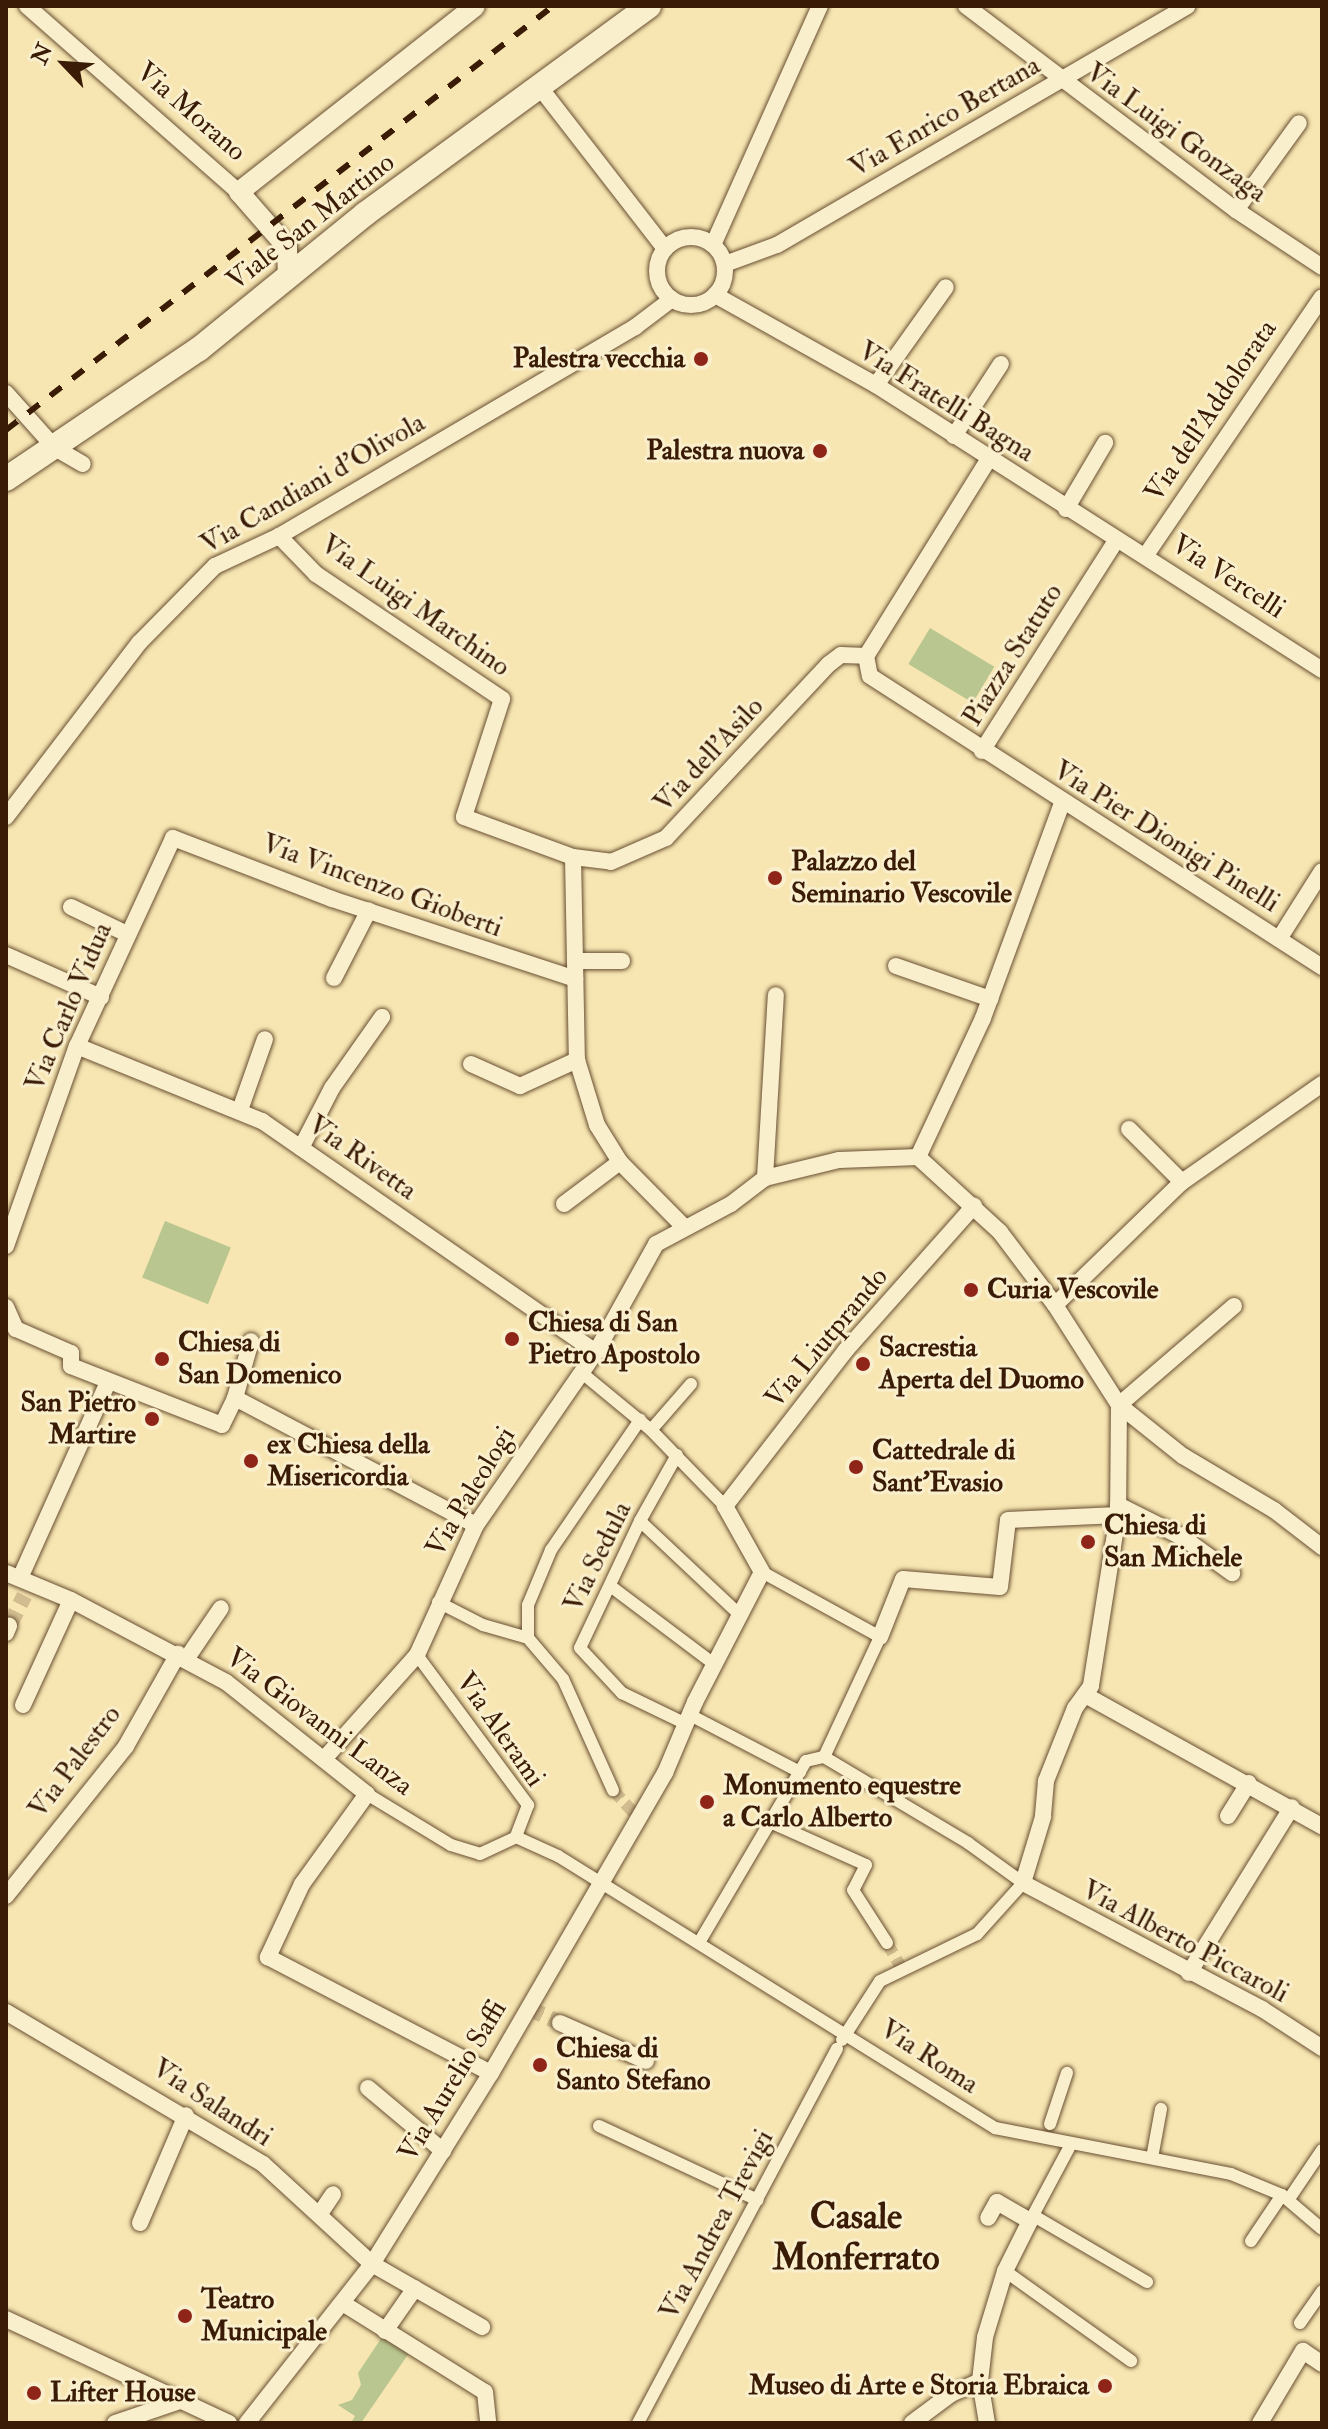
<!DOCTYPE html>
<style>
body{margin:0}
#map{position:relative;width:1328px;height:2429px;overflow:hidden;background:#f7e6b2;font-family:"IM FELL Double Pica",serif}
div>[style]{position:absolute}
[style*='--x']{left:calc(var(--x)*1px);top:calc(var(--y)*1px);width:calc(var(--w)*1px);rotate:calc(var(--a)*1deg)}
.green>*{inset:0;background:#b9c68f;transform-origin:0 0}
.pedestrian-tunnel>*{height:12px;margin-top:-6px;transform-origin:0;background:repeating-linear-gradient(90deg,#d1bd90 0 12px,transparent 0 18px)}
.minor-tunnel>*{height:16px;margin-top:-8px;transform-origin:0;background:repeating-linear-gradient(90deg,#d1bd90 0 16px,transparent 0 24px)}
.roads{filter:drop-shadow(0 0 2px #684e31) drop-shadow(0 0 2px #684e31)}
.pedestrian>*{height:12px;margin:-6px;padding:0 6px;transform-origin:6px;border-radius:6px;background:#faefcd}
.minor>*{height:16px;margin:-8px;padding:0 8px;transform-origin:8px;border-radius:8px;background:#faefcd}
.minor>.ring{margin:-8px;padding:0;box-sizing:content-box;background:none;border:16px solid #faefcd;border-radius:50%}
.tertiary>*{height:20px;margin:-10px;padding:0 10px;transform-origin:10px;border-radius:10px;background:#faefcd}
.secondary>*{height:24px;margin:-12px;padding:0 12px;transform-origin:12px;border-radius:12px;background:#faefcd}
.rail>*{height:6px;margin-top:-3px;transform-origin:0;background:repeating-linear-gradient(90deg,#391b06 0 14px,transparent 0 28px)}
.dots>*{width:22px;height:22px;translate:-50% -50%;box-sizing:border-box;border:4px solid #faefcd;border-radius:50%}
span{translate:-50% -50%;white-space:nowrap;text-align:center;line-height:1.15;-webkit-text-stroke:6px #faefcd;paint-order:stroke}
.street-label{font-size:28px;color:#391b06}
.poi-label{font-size:28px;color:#391b06;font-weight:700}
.right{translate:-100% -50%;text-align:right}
.left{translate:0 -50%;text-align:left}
.district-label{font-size:36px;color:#391b06;font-weight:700}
.frame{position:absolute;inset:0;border:8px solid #391b06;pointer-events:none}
.north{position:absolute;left:24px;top:24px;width:80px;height:80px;-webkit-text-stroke:6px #faefcd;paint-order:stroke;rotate:295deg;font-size:22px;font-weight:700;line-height:32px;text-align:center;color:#391b06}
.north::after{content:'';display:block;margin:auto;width:28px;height:36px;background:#391b06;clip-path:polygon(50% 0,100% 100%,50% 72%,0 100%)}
</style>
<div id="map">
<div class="green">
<div style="left:930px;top:628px;width:75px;height:42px;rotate:31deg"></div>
<div style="left:165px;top:1221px;width:71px;height:61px;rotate:22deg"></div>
<div style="clip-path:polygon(382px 2337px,409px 2353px,361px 2423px,351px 2423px,355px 2416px,338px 2405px,352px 2400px,361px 2385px,358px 2373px)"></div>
</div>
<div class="pedestrian-tunnel">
<div style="--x:613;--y:1790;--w:36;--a:48"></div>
<div style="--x:887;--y:1943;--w:28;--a:60"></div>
</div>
<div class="minor-tunnel">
<div style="--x:9;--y:1626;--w:34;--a:-63"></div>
<div style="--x:528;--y:2008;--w:35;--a:25"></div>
</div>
<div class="roads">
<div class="pedestrian">
<div style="--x:582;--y:1373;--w:89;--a:39.6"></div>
<div style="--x:651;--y:1430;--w:106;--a:45.8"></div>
<div style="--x:651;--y:1430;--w:61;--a:-49"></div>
<div style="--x:677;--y:1455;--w:76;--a:119.3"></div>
<div style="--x:640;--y:1521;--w:140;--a:115.3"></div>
<div style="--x:580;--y:1648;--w:62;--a:47"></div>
<div style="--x:622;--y:1693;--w:71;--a:25.8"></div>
<div style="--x:640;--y:1521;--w:137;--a:43.2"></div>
<div style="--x:762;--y:1572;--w:135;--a:28.8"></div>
<div style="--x:880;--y:1637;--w:132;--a:115"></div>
<div style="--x:613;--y:1588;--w:126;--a:37"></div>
<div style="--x:438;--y:1602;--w:51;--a:27.1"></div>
<div style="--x:483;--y:1625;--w:47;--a:16.1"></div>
<div style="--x:528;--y:1638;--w:54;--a:49.5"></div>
<div style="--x:563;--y:1679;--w:122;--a:65.8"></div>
<div style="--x:528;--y:1638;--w:33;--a:-90"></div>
<div style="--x:528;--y:1605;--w:60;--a:-67.3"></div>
<div style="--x:551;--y:1550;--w:158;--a:-55.6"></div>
<div style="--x:417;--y:1655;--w:187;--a:53.5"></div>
<div style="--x:528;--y:1805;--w:34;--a:111"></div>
<div style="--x:690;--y:1715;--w:124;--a:27.4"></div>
<div style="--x:824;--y:1757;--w:168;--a:30.8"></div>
<div style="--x:968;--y:1843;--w:68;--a:36"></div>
<div style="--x:1023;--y:1883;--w:69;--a:132"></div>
<div style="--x:977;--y:1934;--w:108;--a:154.1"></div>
<div style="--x:880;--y:1981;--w:70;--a:122.8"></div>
<div style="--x:367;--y:1794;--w:98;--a:31.3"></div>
<div style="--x:451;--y:1845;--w:30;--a:17"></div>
<div style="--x:480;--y:1854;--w:40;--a:-25"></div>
<div style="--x:516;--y:1837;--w:46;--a:24.3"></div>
<div style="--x:558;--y:1856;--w:515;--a:31.9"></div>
<div style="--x:995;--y:2128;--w:240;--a:11"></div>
<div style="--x:1231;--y:2174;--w:55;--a:22.4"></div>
<div style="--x:1282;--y:2195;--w:52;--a:40.4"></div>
<div style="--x:770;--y:1822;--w:105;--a:24.1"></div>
<div style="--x:866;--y:1865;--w:28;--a:117"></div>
<div style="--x:853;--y:1890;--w:63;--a:57.3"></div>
<div style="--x:700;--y:1941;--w:209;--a:-59.5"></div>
<div style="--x:806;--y:1761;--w:18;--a:-13"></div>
<div style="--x:1050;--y:2124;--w:54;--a:-71.6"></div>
<div style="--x:599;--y:2126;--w:175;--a:25"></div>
<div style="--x:1152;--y:2158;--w:50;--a:-79.6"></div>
<div style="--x:1289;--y:2199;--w:59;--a:-56"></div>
<div style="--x:1034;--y:2216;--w:131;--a:30.3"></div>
<div style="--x:1030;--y:2221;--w:85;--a:-61.9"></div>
<div style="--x:1251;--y:2241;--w:55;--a:-56"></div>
<div style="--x:1005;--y:2271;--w:155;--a:35.5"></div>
<div style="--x:1300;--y:2323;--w:39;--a:-55"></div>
<div style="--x:638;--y:2423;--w:424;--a:-62"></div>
</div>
<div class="minor">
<div style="--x:27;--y:6;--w:282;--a:41.3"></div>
<div style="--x:966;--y:6;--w:338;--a:37.1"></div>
<div style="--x:1236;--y:210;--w:103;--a:33.5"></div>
<div style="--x:538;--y:85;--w:207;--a:52.2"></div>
<div style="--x:1236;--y:210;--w:107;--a:-54.1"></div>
<div class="ring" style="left:657px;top:237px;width:52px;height:52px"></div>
<div style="--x:713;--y:245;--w:262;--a:-65.9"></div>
<div style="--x:725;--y:264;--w:55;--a:-20.1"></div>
<div style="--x:777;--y:245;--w:475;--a:-30.2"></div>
<div style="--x:715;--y:295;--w:184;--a:29.2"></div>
<div style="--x:876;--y:385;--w:529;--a:32.58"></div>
<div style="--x:876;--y:385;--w:120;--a:-54.5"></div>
<div style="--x:6;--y:393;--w:74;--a:48.3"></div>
<div style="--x:55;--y:448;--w:32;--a:30"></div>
<div style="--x:954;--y:436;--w:86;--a:-56.9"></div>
<div style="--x:990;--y:457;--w:234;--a:121.9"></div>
<div style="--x:866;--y:656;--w:20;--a:79"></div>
<div style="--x:870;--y:676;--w:538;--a:32.77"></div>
<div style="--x:1066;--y:509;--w:77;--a:-59.4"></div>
<div style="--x:279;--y:536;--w:53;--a:45.8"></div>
<div style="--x:316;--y:574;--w:224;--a:33.9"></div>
<div style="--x:502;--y:699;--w:124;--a:107.9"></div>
<div style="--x:464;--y:817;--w:116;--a:20.2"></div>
<div style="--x:573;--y:857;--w:38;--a:7"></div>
<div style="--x:611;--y:862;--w:60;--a:-23.6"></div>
<div style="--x:666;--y:838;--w:238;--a:-46.9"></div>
<div style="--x:829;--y:664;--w:15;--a:-37"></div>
<div style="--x:841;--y:655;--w:25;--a:2"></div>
<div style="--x:1146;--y:555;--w:312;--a:-55.7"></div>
<div style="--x:982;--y:751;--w:249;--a:-57.5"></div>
<div style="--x:6;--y:817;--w:219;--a:-52.6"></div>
<div style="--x:139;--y:643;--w:108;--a:-45.4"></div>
<div style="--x:215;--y:566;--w:71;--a:-25.1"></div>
<div style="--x:279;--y:536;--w:413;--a:-30.4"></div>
<div style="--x:635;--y:327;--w:46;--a:-37.1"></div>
<div style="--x:573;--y:857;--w:203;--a:88.9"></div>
<div style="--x:577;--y:1060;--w:68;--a:72.9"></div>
<div style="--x:597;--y:1125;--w:44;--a:58.1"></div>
<div style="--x:620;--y:1162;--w:91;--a:45.4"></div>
<div style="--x:71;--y:907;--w:62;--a:25.7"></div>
<div style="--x:1279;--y:939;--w:80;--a:-57.7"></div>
<div style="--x:6;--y:955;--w:104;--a:23.9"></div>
<div style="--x:575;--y:961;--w:47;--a:0"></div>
<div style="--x:896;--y:966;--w:100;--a:19.3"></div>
<div style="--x:334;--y:978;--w:76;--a:-62.8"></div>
<div style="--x:77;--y:1046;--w:200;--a:22.1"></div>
<div style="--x:262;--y:1121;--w:406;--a:34.7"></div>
<div style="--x:471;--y:1064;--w:54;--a:24.2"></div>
<div style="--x:520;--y:1086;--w:63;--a:-24.5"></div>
<div style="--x:240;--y:1110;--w:75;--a:-70.6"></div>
<div style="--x:1129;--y:1129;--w:75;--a:45"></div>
<div style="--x:301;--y:1148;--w:68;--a:-62.7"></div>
<div style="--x:332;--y:1088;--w:87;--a:-54.8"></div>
<div style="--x:918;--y:1157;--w:111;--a:42.4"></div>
<div style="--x:1000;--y:1232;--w:91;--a:53"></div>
<div style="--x:1055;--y:1305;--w:119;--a:57.4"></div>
<div style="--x:1119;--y:1405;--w:82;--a:38.6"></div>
<div style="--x:1183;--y:1456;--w:106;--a:30.7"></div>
<div style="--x:1274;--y:1510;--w:61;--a:37.6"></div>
<div style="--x:918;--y:1157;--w:153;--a:-64.9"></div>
<div style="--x:983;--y:1018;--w:229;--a:-69.8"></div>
<div style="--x:765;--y:1178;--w:183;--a:-86.6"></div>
<div style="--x:564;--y:1204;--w:70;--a:-36.9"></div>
<div style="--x:6;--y:1246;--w:212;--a:-70.5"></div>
<div style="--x:77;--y:1046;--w:229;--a:-65.2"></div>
<div style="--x:173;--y:838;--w:170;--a:21"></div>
<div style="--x:332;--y:899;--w:256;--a:18.2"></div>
<div style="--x:1055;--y:1305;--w:177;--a:-44.1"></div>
<div style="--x:1182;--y:1182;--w:171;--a:-35"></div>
<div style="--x:1234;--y:1306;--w:152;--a:139.3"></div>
<div style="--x:1119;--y:1405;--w:110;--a:90.5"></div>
<div style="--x:1118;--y:1515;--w:173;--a:99"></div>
<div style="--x:1091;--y:1686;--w:27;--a:126"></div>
<div style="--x:1075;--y:1708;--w:79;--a:111.7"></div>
<div style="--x:1046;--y:1781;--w:36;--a:95"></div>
<div style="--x:1043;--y:1817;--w:69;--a:106.9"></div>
<div style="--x:1023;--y:1883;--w:270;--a:27.8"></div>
<div style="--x:1262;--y:2009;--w:72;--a:33"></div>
<div style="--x:6;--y:1307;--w:24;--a:66"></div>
<div style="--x:16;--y:1329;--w:60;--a:23.6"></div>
<div style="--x:71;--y:1353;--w:13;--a:90"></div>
<div style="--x:71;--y:1366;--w:162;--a:21.3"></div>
<div style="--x:222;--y:1425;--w:30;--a:-64"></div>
<div style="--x:235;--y:1398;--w:272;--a:27.8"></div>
<div style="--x:235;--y:1398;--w:59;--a:-74.3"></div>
<div style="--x:1118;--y:1505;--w:72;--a:26.6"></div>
<div style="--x:1182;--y:1537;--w:62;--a:35.8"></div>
<div style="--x:6;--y:1573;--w:70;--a:22.6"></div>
<div style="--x:71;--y:1600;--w:175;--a:27.9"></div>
<div style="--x:226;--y:1682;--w:180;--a:38.5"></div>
<div style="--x:367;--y:1794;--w:111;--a:125.8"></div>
<div style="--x:302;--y:1884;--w:81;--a:115"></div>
<div style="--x:268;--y:1957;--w:251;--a:27.5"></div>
<div style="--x:20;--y:1578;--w:215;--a:-65.8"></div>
<div style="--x:6;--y:1633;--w:8;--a:-67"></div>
<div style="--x:880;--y:1637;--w:62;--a:-68.4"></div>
<div style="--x:903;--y:1579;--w:97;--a:4.7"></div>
<div style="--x:1000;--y:1587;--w:67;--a:-83.2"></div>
<div style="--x:1008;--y:1520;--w:110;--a:-2.6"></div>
<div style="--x:187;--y:1658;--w:60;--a:-55.8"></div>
<div style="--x:1087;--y:1696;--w:269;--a:29"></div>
<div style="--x:23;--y:1705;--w:115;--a:-65.4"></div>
<div style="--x:324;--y:1759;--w:140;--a:-48.2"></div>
<div style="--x:417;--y:1655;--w:143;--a:-65.6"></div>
<div style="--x:476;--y:1525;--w:211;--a:-55.3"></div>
<div style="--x:596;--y:1352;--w:124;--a:-60.9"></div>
<div style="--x:656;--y:1244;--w:85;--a:-28.1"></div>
<div style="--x:731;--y:1204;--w:43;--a:-37.4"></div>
<div style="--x:765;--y:1178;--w:76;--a:-13.7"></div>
<div style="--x:839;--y:1160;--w:79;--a:-2.2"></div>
<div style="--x:1228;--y:1816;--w:39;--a:-58"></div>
<div style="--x:6;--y:1896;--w:192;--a:-51.3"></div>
<div style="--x:126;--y:1746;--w:106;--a:-60.5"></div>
<div style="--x:1189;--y:1973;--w:195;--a:-58.2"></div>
<div style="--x:6;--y:2012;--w:299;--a:30.6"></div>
<div style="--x:263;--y:2164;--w:148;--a:42.5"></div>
<div style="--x:372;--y:2264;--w:127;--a:29.8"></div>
<div style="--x:560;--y:2023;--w:94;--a:23.8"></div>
<div style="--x:368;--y:2088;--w:98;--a:40"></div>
<div style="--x:319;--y:2215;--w:25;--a:-56"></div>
<div style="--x:140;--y:2223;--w:117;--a:-66.9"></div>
<div style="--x:344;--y:2304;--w:166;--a:32"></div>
<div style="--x:485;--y:2392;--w:31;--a:84"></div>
<div style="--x:6;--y:2319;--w:246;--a:25"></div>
<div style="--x:385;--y:2331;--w:52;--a:-55.1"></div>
<div style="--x:115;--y:2423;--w:75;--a:-18.7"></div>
<div style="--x:247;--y:2423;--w:202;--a:-51.8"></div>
<div style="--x:372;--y:2264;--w:225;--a:-58.1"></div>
<div style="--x:491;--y:2073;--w:347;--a:-59.9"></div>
<div style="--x:665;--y:1773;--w:77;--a:-67.1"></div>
<div style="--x:695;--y:1702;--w:146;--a:-62.7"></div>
<div style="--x:762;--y:1572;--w:76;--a:-119.3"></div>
<div style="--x:725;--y:1506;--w:197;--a:-52.2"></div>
<div style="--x:846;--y:1350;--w:193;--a:-48.4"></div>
<div style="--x:912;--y:2423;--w:49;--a:-36.6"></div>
<div style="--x:951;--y:2394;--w:32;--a:-24"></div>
<div style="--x:987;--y:2423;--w:43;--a:-99.5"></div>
<div style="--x:980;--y:2381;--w:44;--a:-83.5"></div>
<div style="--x:985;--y:2337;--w:69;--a:-73.1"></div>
<div style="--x:1005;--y:2271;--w:56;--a:-63.4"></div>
<div style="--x:1030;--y:2221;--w:38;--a:-150"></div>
<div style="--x:997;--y:2202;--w:18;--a:119"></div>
<div style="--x:1260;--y:2423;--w:84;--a:-59.2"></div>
<div style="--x:1303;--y:2351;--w:23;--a:34"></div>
</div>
<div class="tertiary">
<div style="--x:288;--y:277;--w:30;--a:-92"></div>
<div style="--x:287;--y:247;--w:73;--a:-131.1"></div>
<div style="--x:239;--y:192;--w:300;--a:-38.2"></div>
</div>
<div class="secondary">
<div style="--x:6;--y:479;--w:233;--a:-34"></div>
<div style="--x:199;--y:349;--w:214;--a:-39.1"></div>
<div style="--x:365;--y:214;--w:352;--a:-36.2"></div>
</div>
</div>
<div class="rail">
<div style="--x:6;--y:430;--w:692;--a:-37.78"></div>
</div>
<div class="dots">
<div style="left:701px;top:359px;background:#8f2418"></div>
<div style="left:820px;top:451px;background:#8f2418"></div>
<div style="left:775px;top:878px;background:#8f2418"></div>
<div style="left:971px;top:1290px;background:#8f2418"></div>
<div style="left:512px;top:1339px;background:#8f2418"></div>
<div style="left:162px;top:1359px;background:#8f2418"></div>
<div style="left:863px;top:1364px;background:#8f2418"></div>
<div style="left:152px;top:1419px;background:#8f2418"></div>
<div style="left:251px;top:1461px;background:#8f2418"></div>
<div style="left:856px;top:1467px;background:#8f2418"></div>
<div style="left:1088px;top:1542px;background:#8f2418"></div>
<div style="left:707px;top:1802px;background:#8f2418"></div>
<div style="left:540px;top:2065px;background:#8f2418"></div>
<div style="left:185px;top:2316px;background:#8f2418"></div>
<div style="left:1105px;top:2386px;background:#8f2418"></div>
<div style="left:34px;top:2393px;background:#8f2418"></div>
</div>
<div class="street-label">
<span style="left:191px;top:112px;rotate:41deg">Via Morano</span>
<span style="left:945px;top:117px;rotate:-30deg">Via Enrico Bertana</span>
<span style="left:1176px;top:133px;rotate:36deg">Via Luigi Gonzaga</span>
<span style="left:311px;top:222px;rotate:-38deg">Viale San Martino</span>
<span style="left:946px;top:402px;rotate:32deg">Via Fratelli Bagna</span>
<span style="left:1211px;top:411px;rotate:-56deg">Via dell'Addolorata</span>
<span style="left:313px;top:484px;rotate:-30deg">Via Candiani d'Olivola</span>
<span style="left:1228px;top:577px;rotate:33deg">Via Vercelli</span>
<span style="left:415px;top:606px;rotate:35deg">Via Luigi Marchino</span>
<span style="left:1013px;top:655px;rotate:-58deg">Piazza Statuto</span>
<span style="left:709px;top:755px;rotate:-47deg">Via dell'Asilo</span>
<span style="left:1166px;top:837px;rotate:32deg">Via Pier Dionigi Pinelli</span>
<span style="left:382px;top:886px;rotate:20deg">Via Vincenzo Gioberti</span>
<span style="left:69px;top:1007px;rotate:-67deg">Via Carlo Vidua</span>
<span style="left:362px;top:1158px;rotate:35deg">Via Rivetta</span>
<span style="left:827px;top:1338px;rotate:-50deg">Via Liutprando</span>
<span style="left:471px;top:1492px;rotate:-59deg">Via Paleologi</span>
<span style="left:598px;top:1557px;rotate:-64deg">Via Sedula</span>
<span style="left:319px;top:1722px;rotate:37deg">Via Giovanni Lanza</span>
<span style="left:500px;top:1730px;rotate:55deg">Via Alerami</span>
<span style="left:75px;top:1762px;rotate:-53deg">Via Palestro</span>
<span style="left:1185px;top:1942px;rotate:28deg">Via Alberto Piccaroli</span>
<span style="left:929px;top:2057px;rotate:33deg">Via Roma</span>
<span style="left:453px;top:2081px;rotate:-59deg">Via Aurelio Saffi</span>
<span style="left:212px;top:2103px;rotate:33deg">Via Salandri</span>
<span style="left:717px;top:2225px;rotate:-62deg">Via Andrea Trevigi</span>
</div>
<div class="poi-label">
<span class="right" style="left:685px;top:359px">Palestra vecchia</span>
<span class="right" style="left:804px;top:451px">Palestra nuova</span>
<span class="left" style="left:791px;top:878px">Palazzo del<br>Seminario Vescovile</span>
<span class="left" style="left:987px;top:1290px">Curia Vescovile</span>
<span class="left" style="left:528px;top:1339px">Chiesa di San<br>Pietro Apostolo</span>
<span class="left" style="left:178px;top:1359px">Chiesa di<br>San Domenico</span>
<span class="left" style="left:879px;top:1364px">Sacrestia<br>Aperta del Duomo</span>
<span class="right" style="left:136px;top:1419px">San Pietro<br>Martire</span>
<span class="left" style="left:267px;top:1461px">ex Chiesa della<br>Misericordia</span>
<span class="left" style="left:872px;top:1467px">Cattedrale di<br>Sant'Evasio</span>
<span class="left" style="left:1104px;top:1542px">Chiesa di<br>San Michele</span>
<span class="left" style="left:723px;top:1802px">Monumento equestre<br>a Carlo Alberto</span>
<span class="left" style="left:556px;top:2065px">Chiesa di<br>Santo Stefano</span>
<span class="left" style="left:201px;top:2316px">Teatro<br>Municipale</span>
<span class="right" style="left:1089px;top:2386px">Museo di Arte e Storia Ebraica</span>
<span class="left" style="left:50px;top:2393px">Lifter House</span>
</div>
<div class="district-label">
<span style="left:856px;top:2237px">Casale<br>Monferrato</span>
</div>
<div class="frame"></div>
<div class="north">N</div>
</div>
